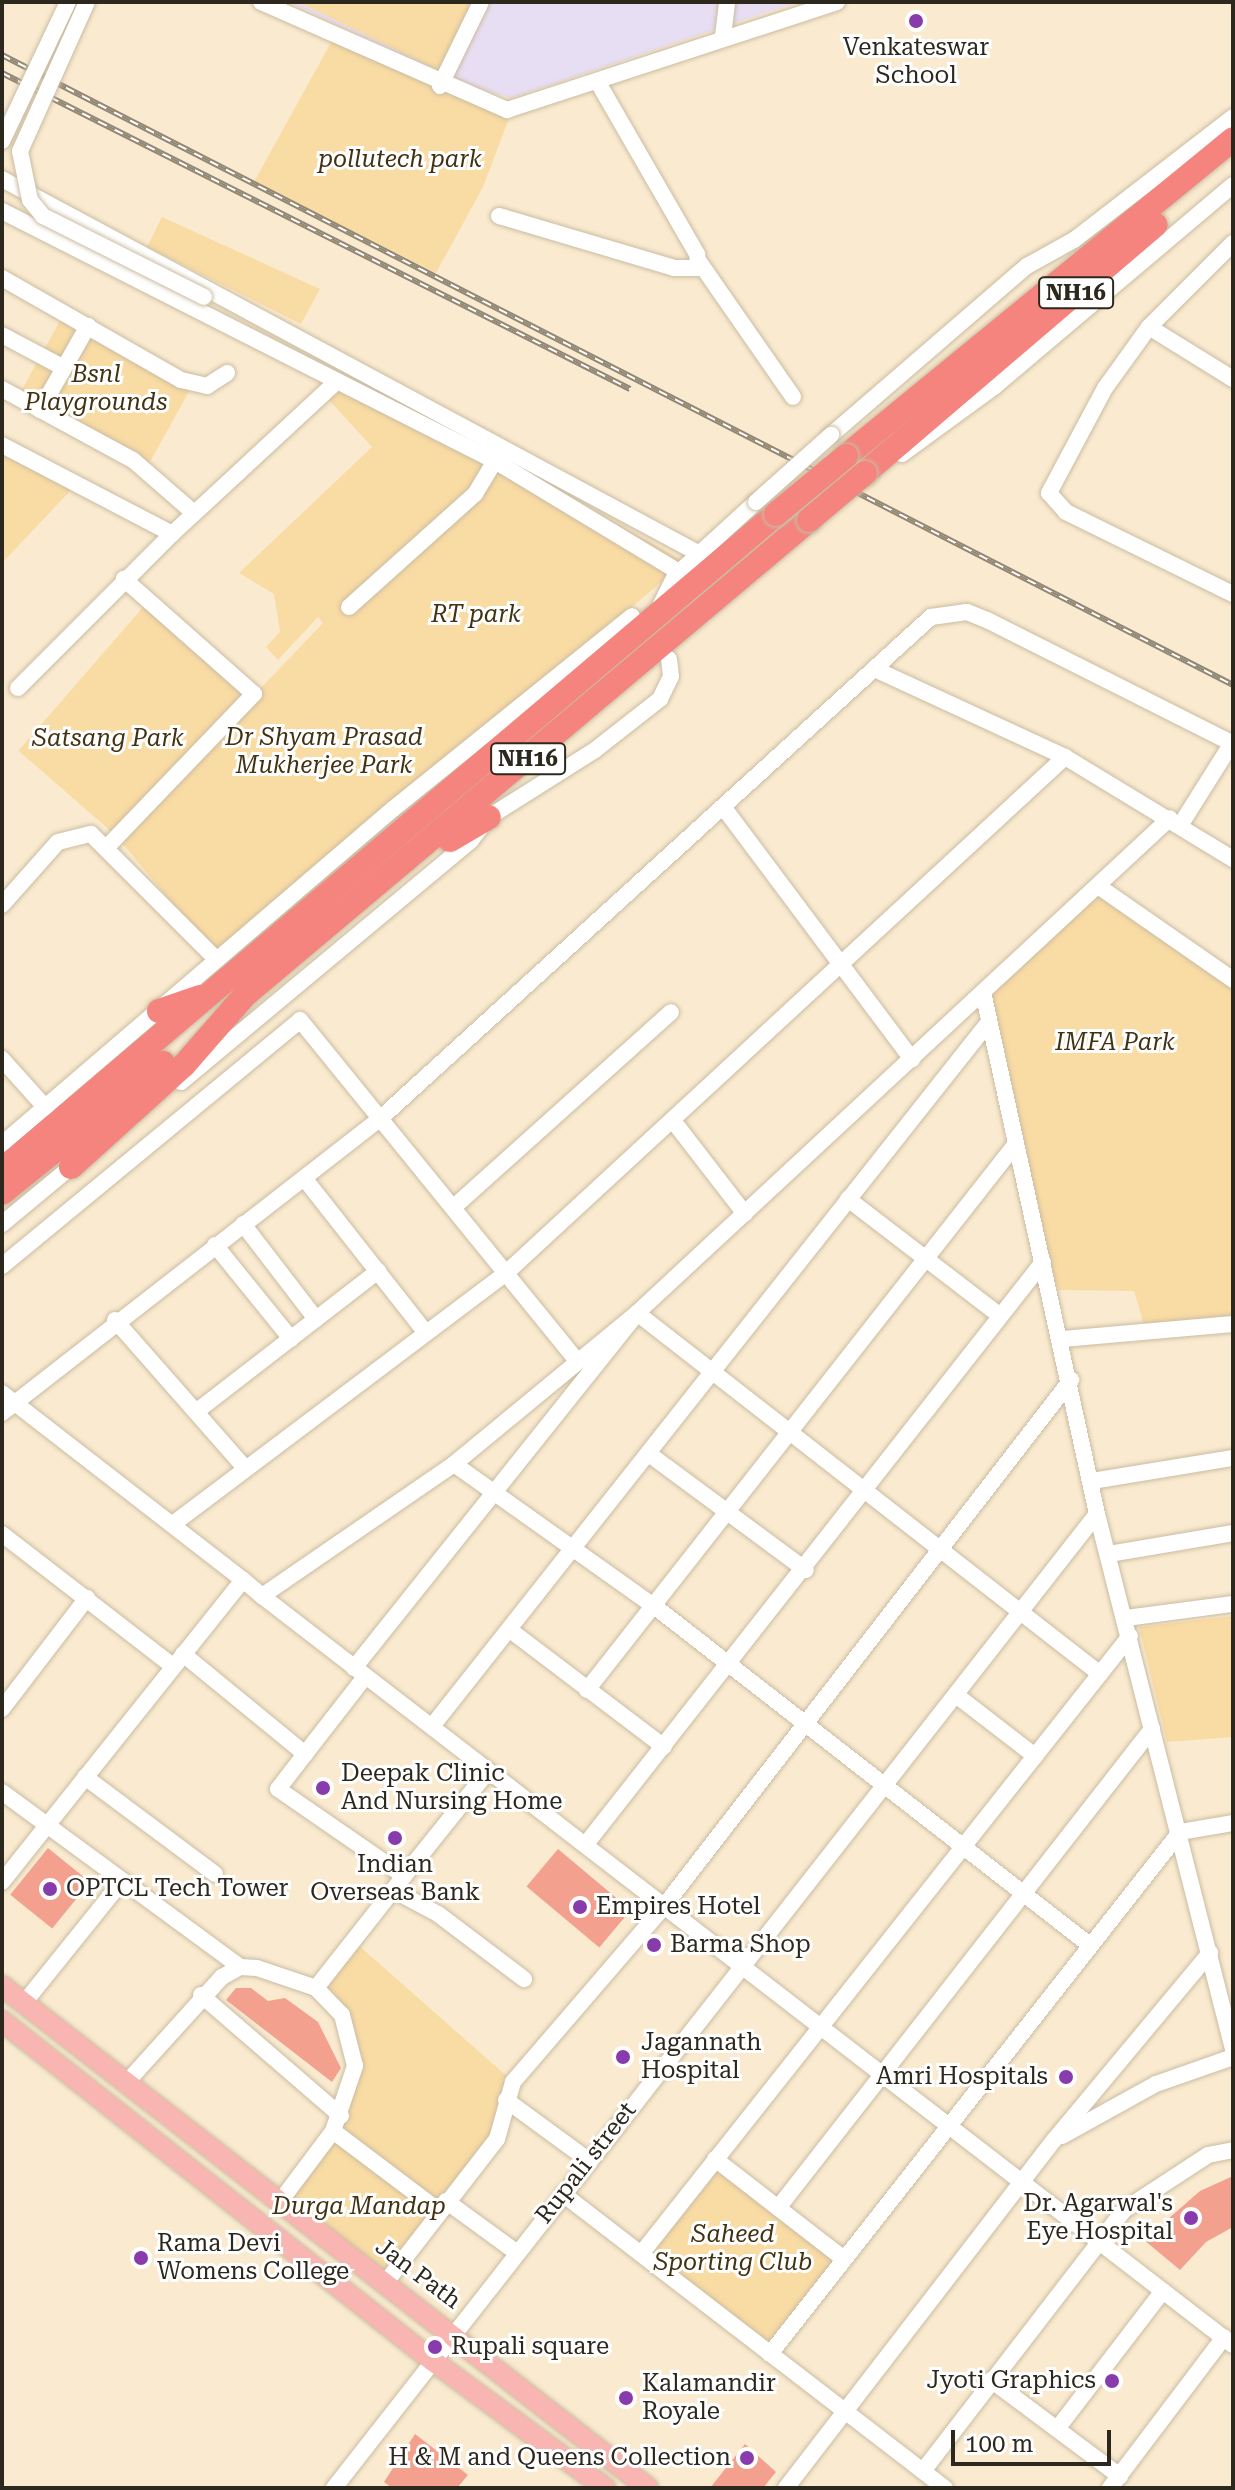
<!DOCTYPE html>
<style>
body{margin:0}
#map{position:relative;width:1235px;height:2490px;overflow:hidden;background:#faebd0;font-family:"Roboto Serif",serif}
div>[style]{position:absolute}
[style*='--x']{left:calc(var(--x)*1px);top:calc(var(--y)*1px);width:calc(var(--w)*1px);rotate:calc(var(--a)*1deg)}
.industrial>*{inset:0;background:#e8def3}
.green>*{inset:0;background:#f9dba4;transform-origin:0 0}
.building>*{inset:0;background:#f3a08e;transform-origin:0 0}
.roads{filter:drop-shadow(0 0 2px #cabca2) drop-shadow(0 0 2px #cabca2)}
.minor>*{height:16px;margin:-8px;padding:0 8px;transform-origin:8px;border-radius:8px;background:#fff}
.major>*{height:20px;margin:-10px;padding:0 10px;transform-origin:10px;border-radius:10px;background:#f9b5b2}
.highway>*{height:24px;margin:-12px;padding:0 12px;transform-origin:12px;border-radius:12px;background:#f5837e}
.rail>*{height:6px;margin-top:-3px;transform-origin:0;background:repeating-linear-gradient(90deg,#fff 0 9px,#918774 0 18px);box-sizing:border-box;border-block:2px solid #918774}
.bridges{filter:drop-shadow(0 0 2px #cabca2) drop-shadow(0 0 2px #cabca2)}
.minor-bridge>*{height:16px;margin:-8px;padding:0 8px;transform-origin:8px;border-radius:8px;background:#fff}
.highway-bridge>*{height:24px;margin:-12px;padding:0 12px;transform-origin:12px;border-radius:12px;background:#f5837e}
.dots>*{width:22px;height:22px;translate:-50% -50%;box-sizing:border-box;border:4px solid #fff;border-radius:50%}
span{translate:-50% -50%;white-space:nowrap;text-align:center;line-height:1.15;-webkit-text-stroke:6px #fff;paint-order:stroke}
.shield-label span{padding:2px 6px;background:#fff;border:2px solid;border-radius:6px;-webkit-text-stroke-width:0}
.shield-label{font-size:22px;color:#2d281d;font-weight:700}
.poi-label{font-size:24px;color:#2d281d}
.left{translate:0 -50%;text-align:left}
.right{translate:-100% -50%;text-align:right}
.park-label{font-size:24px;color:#423211;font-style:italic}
.street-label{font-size:24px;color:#2d281d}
.frame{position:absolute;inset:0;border:4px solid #2d281d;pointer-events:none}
.scale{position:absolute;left:951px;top:2430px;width:160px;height:36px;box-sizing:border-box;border:4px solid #2d281d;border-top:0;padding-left:10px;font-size:24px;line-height:28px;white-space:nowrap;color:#2d281d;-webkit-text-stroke:6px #fff;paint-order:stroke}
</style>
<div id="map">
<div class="industrial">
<div style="clip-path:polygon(289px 2px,798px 2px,511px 98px,468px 85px)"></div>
</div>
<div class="green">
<div style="clip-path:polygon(298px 2px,480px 2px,446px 74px)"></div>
<div style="clip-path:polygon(334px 37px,511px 113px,483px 187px,436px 273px,254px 182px)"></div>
<div style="clip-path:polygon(162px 217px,320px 289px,301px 324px,147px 247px)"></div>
<div style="left:65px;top:312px;width:147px;height:101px;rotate:29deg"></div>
<div style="clip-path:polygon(338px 392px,502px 459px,685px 562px,218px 958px,123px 844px,138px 817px,323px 623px,318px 617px,278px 660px,266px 647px,280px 632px,274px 594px,239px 573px,372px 447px,329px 400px)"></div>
<div style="clip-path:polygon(2px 448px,72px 489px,2px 563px)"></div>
<div style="left:145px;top:605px;width:133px;height:193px;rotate:41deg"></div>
<div style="clip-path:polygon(1098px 886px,1233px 980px,1233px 1324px,1146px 1332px,1134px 1291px,1059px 1290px,1043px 1262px,983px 992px)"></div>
<div style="clip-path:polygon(1233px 1616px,1233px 1737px,1167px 1742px,1139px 1627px)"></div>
<div style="clip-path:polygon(356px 1943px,511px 2080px,500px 2122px,438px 2207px,335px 2131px,352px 2038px,318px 1987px)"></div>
<div style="left:333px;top:2133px;width:129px;height:87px;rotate:37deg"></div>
<div style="left:716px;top:2167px;width:154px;height:109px;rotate:38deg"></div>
</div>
<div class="building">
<div style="left:48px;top:1848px;width:54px;height:60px;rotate:39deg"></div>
<div style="left:558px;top:1849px;width:95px;height:49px;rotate:40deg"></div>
<div style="clip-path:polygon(236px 1988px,251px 1988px,268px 2001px,285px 1998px,318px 2022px,341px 2068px,332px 2082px,226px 2000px)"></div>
<div style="clip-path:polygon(1233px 2176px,1233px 2227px,1206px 2242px,1180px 2270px,1144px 2240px,1200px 2191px)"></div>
<div style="clip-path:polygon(415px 2434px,468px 2475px,457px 2488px,392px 2488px,384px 2482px)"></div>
<div style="clip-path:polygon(745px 2444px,776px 2472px,763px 2488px,710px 2488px)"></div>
</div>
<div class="roads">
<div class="minor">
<div style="--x:261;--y:2;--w:269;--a:23.7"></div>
<div style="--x:507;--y:110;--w:347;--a:-18.1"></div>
<div style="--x:723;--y:36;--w:34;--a:-83"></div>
<div style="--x:440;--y:86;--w:93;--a:-64"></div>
<div style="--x:2;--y:179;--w:790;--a:28.25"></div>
<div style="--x:2;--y:211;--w:553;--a:26.89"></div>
<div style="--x:495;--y:461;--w:215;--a:31.1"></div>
<div style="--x:499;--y:216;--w:183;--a:16.5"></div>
<div style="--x:674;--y:268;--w:25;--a:0"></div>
<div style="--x:699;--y:268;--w:14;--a:-98"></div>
<div style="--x:697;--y:254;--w:196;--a:-120"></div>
<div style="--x:1233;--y:243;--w:119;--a:135"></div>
<div style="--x:1149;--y:327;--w:75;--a:125.8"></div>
<div style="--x:1105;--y:388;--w:119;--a:118.1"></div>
<div style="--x:1049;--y:493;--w:25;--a:48"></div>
<div style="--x:1066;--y:512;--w:186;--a:26.2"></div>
<div style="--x:700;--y:263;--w:163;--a:55.2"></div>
<div style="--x:2;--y:278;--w:206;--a:29.7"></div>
<div style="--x:181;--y:380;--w:27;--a:13"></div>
<div style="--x:207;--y:386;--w:24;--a:-33"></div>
<div style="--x:1149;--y:327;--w:99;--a:31.8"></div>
<div style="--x:2;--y:335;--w:70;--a:28"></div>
<div style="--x:2;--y:389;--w:149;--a:28.5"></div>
<div style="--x:133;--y:460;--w:81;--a:41"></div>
<div style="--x:40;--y:410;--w:97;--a:-60.3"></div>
<div style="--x:831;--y:435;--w:259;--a:-40.8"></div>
<div style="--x:1027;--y:266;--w:54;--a:-29"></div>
<div style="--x:1074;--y:240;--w:201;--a:-37.7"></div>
<div style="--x:2;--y:445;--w:192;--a:27.6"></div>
<div style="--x:172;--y:534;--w:222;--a:-42.8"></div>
<div style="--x:902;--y:454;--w:114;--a:-36.1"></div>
<div style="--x:994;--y:387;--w:313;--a:-40.2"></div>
<div style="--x:349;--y:607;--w:169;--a:-41.9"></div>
<div style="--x:475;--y:494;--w:39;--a:-59"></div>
<div style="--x:656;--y:614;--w:42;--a:-63.4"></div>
<div style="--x:675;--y:576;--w:110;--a:-42.4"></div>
<div style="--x:877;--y:670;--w:207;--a:24.8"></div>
<div style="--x:1065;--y:757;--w:197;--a:31.3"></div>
<div style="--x:18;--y:688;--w:218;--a:-45"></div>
<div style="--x:724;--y:808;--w:314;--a:53.2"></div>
<div style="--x:108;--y:846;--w:211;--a:-46.2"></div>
<div style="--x:254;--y:694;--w:174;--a:-138.5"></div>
<div style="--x:1098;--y:886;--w:165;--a:34.8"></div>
<div style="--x:2;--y:905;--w:84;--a:-48.4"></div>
<div style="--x:58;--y:842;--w:34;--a:-14"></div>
<div style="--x:91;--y:834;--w:178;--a:45"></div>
<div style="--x:983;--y:992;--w:534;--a:77.68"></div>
<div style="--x:1097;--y:1514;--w:552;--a:75.74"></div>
<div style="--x:2;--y:1059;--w:66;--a:48.1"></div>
<div style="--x:181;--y:1082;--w:378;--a:-39.8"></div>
<div style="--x:471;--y:840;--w:29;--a:-52"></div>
<div style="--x:489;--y:817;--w:125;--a:-32.3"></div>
<div style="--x:595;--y:750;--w:83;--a:-38.1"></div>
<div style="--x:660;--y:699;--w:25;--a:-64"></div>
<div style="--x:671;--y:676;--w:17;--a:-97"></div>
<div style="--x:674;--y:1122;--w:116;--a:52.3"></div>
<div style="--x:2;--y:1144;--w:515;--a:-40.59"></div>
<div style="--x:393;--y:809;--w:307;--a:-38.9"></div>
<div style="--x:304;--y:1178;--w:197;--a:51.8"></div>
<div style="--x:848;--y:1199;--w:190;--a:37.5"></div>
<div style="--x:455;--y:1206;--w:290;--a:-41.9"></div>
<div style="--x:2;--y:1224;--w:97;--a:-39.6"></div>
<div style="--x:243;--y:1224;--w:120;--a:52.5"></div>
<div style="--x:215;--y:1245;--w:121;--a:51"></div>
<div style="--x:2;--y:1266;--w:386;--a:-39.5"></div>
<div style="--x:300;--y:1020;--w:438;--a:50.9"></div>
<div style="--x:115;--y:1320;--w:197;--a:48.7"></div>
<div style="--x:1062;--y:1339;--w:172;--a:-5"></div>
<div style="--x:2;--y:1393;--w:305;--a:37.8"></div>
<div style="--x:243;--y:1580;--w:386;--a:128.6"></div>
<div style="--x:197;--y:1411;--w:229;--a:-37.7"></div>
<div style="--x:2;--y:1413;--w:483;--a:-37.9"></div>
<div style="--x:383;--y:1116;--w:741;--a:-42.32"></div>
<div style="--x:931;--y:617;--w:36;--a:-8"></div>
<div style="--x:967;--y:612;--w:22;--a:22"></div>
<div style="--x:987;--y:620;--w:274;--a:26.7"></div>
<div style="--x:1232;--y:743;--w:96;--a:122.2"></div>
<div style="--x:649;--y:1454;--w:195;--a:36.5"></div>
<div style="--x:454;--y:1464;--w:245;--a:35.4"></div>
<div style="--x:654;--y:1606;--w:549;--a:37.89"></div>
<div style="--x:1092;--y:1481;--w:143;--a:-9.3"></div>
<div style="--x:173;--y:1524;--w:417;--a:-37"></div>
<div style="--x:506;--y:1273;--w:761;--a:-42.71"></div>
<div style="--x:2;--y:1534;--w:216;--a:37.7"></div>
<div style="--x:1109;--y:1554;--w:126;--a:-9.6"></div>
<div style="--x:243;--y:1580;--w:25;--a:40"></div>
<div style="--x:262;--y:1596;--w:233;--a:-34.5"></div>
<div style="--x:454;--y:1464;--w:237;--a:-39.5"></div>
<div style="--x:637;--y:1313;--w:727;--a:-42.88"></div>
<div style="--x:262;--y:1596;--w:1226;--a:37.65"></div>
<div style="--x:1126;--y:1618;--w:108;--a:-7.5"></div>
<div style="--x:510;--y:1630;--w:193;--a:37.2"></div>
<div style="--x:183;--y:1654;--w:158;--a:39.3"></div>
<div style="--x:305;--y:1754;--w:98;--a:-52.1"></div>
<div style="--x:354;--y:1668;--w:454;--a:-51.4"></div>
<div style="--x:637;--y:1313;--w:587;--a:37.94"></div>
<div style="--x:587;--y:1690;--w:693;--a:-51.86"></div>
<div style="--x:956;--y:1695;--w:100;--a:37.7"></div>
<div style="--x:2;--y:1709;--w:140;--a:-52.6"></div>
<div style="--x:433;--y:1725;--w:895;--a:-51.67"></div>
<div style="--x:305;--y:1754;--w:44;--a:127.6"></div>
<div style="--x:278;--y:1789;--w:153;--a:34.6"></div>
<div style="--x:404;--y:1876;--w:134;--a:-51.3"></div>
<div style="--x:85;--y:1777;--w:162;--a:36.7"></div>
<div style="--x:2;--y:1792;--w:295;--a:36.3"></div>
<div style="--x:586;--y:1844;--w:740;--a:-51.86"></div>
<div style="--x:393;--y:1890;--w:51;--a:28.1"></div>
<div style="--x:438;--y:1914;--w:108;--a:37.1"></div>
<div style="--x:201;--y:1995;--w:185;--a:40.8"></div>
<div style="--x:24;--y:2003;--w:156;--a:-51.2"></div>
<div style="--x:127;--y:2082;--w:142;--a:-47.9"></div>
<div style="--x:222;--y:1977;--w:21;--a:-29"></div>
<div style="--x:240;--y:1967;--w:17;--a:3"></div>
<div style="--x:257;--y:1968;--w:62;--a:18.7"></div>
<div style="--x:316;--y:1988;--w:142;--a:-51.8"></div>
<div style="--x:506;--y:2100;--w:102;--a:36.2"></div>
<div style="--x:333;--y:2131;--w:133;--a:37"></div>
<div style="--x:1062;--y:2136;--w:107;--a:-29"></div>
<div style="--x:1156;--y:2084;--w:82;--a:-19.3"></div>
<div style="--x:715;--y:2159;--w:163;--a:37.8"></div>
<div style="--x:563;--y:2194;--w:482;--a:37.6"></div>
<div style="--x:446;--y:2201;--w:87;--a:36.1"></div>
<div style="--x:279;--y:2203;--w:90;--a:-53.1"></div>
<div style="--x:333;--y:2131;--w:69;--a:-71.3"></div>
<div style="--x:355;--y:2066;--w:53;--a:-104.3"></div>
<div style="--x:342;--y:2015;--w:37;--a:-134"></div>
<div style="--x:778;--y:2208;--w:608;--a:-52.02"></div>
<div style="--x:641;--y:2254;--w:788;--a:-51.65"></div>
<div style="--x:386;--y:2282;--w:181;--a:-52.2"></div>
<div style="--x:497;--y:2139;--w:59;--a:-74.3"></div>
<div style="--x:513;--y:2082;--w:233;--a:-49.3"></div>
<div style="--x:665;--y:1905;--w:664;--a:-52.28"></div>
<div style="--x:770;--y:2354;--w:664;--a:-51.85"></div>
<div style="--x:1180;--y:1832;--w:54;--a:-9.6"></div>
<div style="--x:991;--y:2380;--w:161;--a:36.7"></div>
<div style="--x:1057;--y:2429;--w:174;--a:-52.5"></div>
<div style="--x:923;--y:2471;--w:329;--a:-52.4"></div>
<div style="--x:1124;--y:2210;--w:100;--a:-33.2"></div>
<div style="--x:1208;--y:2155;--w:25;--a:-11"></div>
<div style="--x:334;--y:2488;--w:1237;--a:-51.93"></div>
<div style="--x:786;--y:2488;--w:439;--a:-52.4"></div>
<div style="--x:1054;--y:2140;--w:244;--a:-50.2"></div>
<div style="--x:1110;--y:2488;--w:189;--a:-52.9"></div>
</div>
<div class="major">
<div style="--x:2;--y:1986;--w:818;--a:37.85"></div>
<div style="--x:2;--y:2021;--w:549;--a:38.27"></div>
<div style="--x:433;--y:2361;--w:214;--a:36.4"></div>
</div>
<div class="highway">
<div style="--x:846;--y:456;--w:500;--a:-39.32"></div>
<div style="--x:865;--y:473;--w:382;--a:-40.5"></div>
<div style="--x:450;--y:840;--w:45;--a:-30.5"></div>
<div style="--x:159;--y:1011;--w:43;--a:-18.9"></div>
<div style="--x:71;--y:1167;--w:152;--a:-42.1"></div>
<div style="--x:184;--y:1065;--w:93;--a:-48.9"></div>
<div style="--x:245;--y:995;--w:737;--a:-40.1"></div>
<div style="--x:2;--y:1170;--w:1015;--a:-40.28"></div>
<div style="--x:2;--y:1193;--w:207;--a:-38.9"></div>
</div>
</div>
<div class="rail">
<div style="--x:2;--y:55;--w:1383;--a:27.1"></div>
<div style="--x:2;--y:73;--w:703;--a:26.71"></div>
</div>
<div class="bridges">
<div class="minor-bridge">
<div style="--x:87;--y:2;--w:163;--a:114.2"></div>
<div style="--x:20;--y:151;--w:50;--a:78.5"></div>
<div style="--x:30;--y:200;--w:21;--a:51"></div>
<div style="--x:43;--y:216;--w:180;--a:26.7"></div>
<div style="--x:2;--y:141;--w:154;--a:-64.6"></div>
<div style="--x:756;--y:502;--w:101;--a:-41.8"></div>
</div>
<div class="highway-bridge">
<div style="--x:776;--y:514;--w:91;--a:-39.6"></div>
<div style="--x:809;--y:520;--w:73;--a:-40"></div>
</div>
</div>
<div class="dots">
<div style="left:916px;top:21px;background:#873bad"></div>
<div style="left:323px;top:1788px;background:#873bad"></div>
<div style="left:395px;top:1838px;background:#873bad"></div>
<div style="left:50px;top:1889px;background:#873bad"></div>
<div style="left:580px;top:1907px;background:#873bad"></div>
<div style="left:654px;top:1945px;background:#873bad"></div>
<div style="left:623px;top:2057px;background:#873bad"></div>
<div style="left:1066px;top:2077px;background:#873bad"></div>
<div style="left:1191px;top:2218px;background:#873bad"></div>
<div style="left:141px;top:2258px;background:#873bad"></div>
<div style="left:435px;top:2347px;background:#873bad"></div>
<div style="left:1112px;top:2381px;background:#873bad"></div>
<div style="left:626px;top:2398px;background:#873bad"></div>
<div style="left:747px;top:2458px;background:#873bad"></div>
</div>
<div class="shield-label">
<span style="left:1076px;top:293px">NH16</span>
<span style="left:528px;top:759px">NH16</span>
</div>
<div class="poi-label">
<span style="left:916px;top:62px">Venkateswar<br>School</span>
<span class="left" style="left:341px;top:1788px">Deepak Clinic<br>And Nursing Home</span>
<span style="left:395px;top:1879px">Indian<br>Overseas Bank</span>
<span class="left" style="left:66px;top:1889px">OPTCL Tech Tower</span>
<span class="left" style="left:596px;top:1907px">Empires Hotel</span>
<span class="left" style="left:670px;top:1945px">Barma Shop</span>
<span class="left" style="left:641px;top:2057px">Jagannath<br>Hospital</span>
<span class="right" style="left:1048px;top:2077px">Amri Hospitals</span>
<span class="right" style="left:1173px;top:2218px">Dr. Agarwal's<br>Eye Hospital</span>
<span class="left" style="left:157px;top:2258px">Rama Devi<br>Womens College</span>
<span class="left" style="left:451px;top:2347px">Rupali square</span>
<span class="right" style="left:1096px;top:2381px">Jyoti Graphics</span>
<span class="left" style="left:642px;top:2398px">Kalamandir<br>Royale</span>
<span class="right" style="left:731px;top:2458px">H &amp; M and Queens Collection</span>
</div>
<div class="park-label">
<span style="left:400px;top:160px">pollutech park</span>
<span style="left:96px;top:389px">Bsnl<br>Playgrounds</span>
<span style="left:476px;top:615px">RT park</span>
<span style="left:324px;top:752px">Dr Shyam Prasad<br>Mukherjee Park</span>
<span style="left:108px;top:739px">Satsang Park</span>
<span style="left:1115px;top:1043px">IMFA Park</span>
<span style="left:359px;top:2207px">Durga Mandap</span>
<span style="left:733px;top:2249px">Saheed<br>Sporting Club</span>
</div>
<div class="street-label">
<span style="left:586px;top:2163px;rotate:-52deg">Rupali street</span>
<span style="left:418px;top:2274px;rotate:37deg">Jan Path</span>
</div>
<div class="frame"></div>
<div class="scale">100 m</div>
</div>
